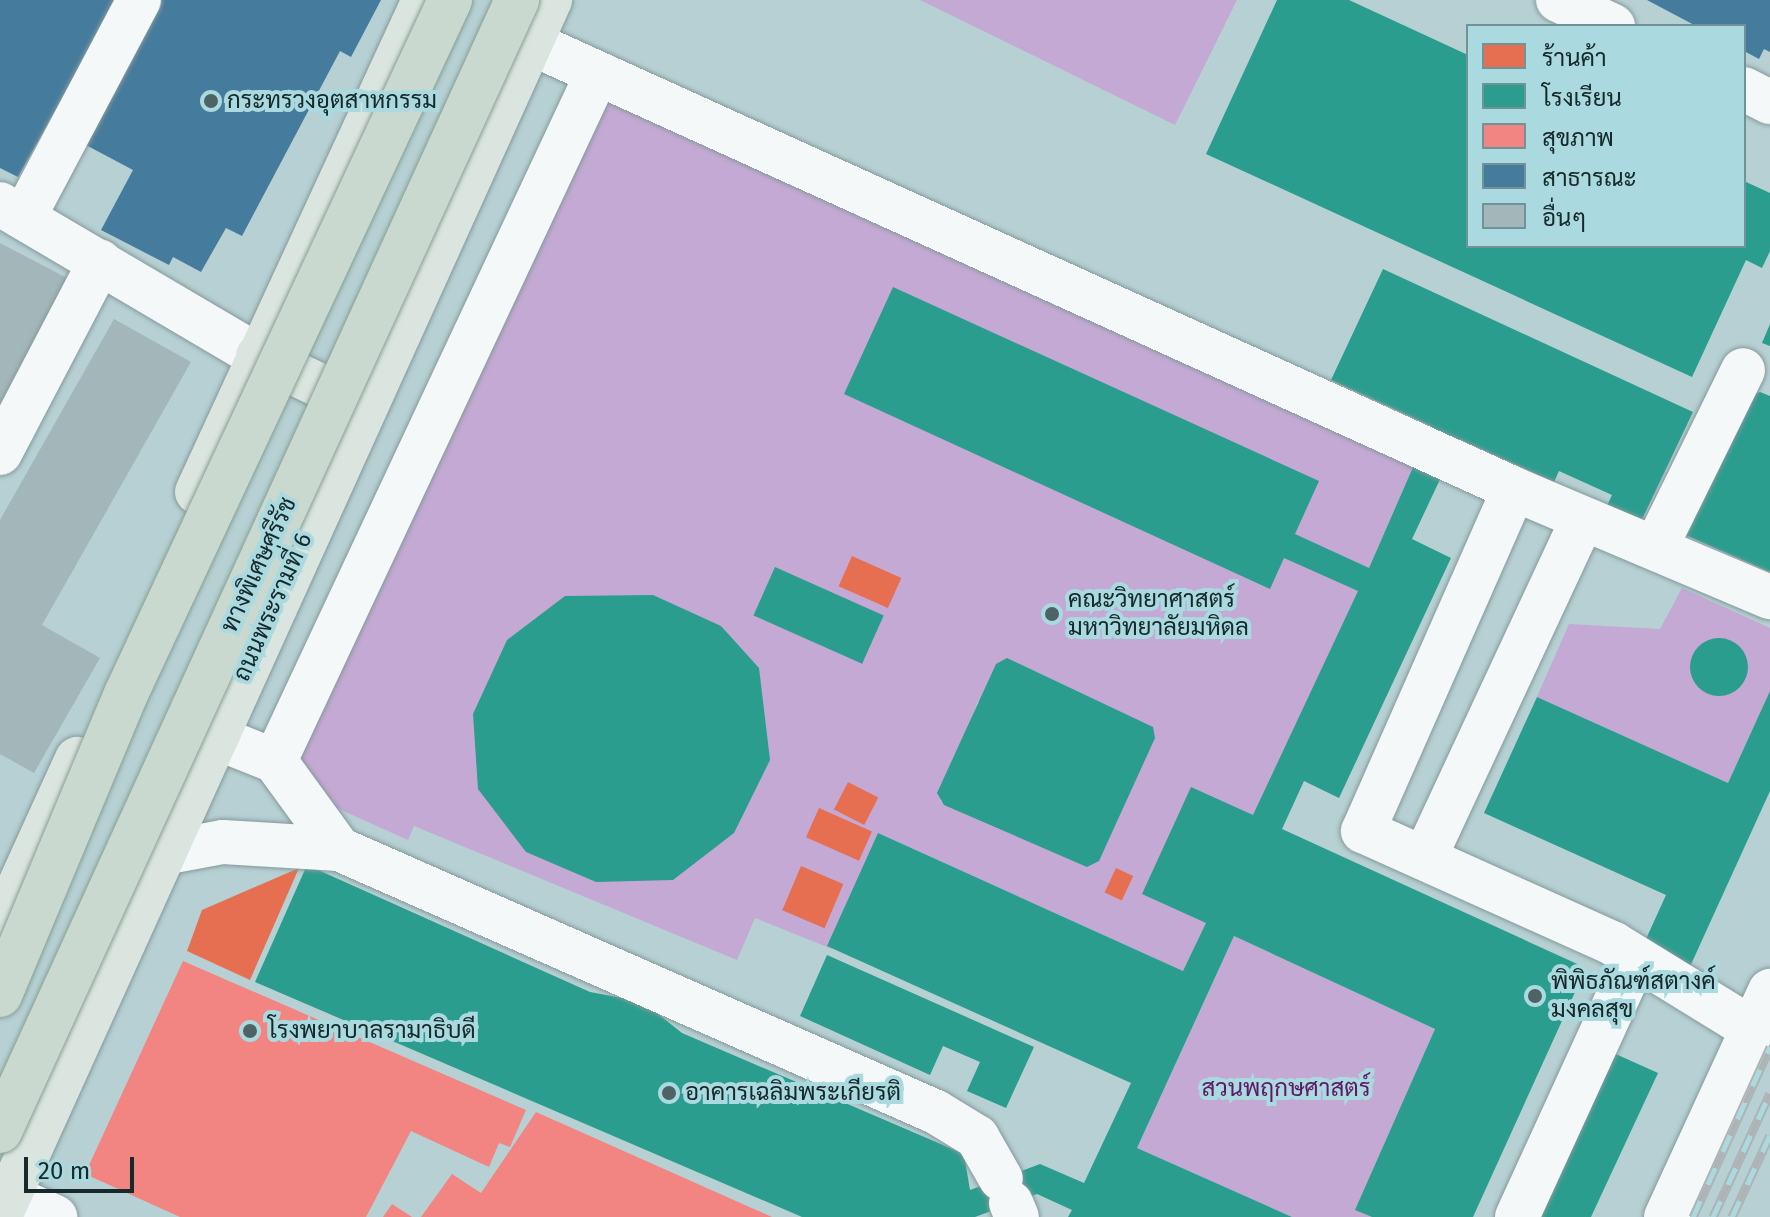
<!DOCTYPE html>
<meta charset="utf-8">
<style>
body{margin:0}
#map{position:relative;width:1770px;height:1217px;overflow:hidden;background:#b6d0d3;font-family:"Fira Sans",Sarabun,sans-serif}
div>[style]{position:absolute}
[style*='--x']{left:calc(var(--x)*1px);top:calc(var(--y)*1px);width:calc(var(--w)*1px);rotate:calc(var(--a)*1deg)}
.green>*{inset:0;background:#c4a9d4}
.shops>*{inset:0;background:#e76f51;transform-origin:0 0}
.schools>*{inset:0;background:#2a9d8f;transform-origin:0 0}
.round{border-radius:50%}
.health>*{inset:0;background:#f28482}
.public>*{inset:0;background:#457b9d}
.building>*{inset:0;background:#a3b7bb}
.roads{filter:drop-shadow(0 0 2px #85999b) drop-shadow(0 0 2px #85999b)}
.minor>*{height:44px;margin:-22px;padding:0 22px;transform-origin:22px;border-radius:22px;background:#f4f8f8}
.major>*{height:44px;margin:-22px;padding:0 22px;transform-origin:22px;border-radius:22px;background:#dbe5e0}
.rail>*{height:9px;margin-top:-4.5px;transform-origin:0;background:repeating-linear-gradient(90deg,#aadadf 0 18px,#aeb4b5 0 36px);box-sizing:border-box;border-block:2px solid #aeb4b5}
.bridges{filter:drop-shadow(0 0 2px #869f95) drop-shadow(0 0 2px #869f95)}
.highway-bridge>*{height:44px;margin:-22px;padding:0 22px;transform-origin:22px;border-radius:22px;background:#cad9cf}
.dots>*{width:22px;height:22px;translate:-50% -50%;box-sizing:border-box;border:4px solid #aadadf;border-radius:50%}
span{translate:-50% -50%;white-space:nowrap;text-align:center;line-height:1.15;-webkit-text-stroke:8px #aadadf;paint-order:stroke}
.poi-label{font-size:24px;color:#16292b}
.left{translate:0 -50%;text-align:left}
.street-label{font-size:24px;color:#16292b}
.park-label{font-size:24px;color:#611866}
.legend{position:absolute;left:1466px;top:24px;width:280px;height:224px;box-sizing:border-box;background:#aadadf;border:2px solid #6f9397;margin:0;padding:10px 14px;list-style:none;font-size:24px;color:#16292b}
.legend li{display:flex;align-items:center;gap:16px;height:40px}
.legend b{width:40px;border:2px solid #6f9397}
.scale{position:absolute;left:24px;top:1157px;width:110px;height:36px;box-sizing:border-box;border:4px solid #16292b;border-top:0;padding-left:10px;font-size:24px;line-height:28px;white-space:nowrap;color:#16292b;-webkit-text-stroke:6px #aadadf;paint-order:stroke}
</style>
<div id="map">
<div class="green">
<div style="clip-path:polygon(920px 0,1237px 0,1175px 125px)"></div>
<div style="clip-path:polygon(evenodd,582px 80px,1415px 463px,1255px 827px,1183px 971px,878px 833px,832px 949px,755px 918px,737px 960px,414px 826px,408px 840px,261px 774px,582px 80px,978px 701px,1132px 769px,1090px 859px,940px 801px,978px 701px)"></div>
<div style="clip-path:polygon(1682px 588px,1770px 628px,1770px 691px,1728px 783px,1537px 697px,1569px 624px,1660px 629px)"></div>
<div style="clip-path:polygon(1234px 936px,1435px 1029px,1356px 1210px,1372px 1217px,1292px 1217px,1137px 1148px)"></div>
</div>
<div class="shops">
<div style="left:852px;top:556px;width:54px;height:33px;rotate:24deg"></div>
<div style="left:848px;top:782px;width:34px;height:31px;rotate:27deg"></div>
<div style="left:819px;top:808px;width:58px;height:32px;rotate:24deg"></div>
<div style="left:801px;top:866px;width:46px;height:48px;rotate:23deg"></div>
<div style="clip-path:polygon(299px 868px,250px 980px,187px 951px,202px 910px)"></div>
<div style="left:1116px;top:868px;width:19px;height:27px;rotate:25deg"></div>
</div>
<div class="schools">
<div style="clip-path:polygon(1277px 0,1349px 0,1468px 55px,1468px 246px,1744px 246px,1744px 181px,1770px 193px,1770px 251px,1762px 268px,1746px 260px,1692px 377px,1206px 154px)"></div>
<div style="clip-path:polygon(1383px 269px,1693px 412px,1638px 528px,1604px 512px,1612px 495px,1559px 471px,1554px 482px,1459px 439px,1412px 539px,1451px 558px,1339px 798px,1304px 781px,1282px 829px,1586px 968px,1473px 1217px,1372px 1217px,1355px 1210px,1435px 1029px,1234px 936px,1137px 1148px,1292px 1217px,1068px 1217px,1072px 1210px,1037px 1194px,975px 1217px,802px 1217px,255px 982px,307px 865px,590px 992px,643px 1002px,682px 1033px,964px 1154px,970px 1190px,1040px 1164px,1084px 1183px,1131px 1083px,827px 946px,878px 833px,1183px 971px,1206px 923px,1142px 894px,1191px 787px,1253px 815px,1358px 591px,1284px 558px,1270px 589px,844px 394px,893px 287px,1319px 481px,1295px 534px,1369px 568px,1431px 426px,1331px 380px)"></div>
<div style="clip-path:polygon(1770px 324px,1770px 346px,1762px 343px)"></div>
<div style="clip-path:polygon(1760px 392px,1770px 396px,1770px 572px,1683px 534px,1745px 397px)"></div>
<div style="left:775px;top:567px;width:119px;height:53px;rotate:24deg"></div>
<div style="clip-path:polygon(653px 595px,721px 626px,759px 668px,770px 760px,734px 833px,673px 880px,596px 882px,526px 852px,478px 789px,473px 714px,507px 640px,565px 596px)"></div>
<div class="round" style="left:1690px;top:638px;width:58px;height:58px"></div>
<div style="clip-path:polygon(1007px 658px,1153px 727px,1155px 738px,1099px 861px,1087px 867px,944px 805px,937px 793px,996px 664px)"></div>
<div style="clip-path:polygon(1770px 691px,1770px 791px,1688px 971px,1641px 950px,1666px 895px,1484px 813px,1537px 697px,1728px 783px)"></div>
<div style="clip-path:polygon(827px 955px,1034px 1047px,1006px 1108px,967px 1091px,980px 1062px,943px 1046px,930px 1075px,800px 1016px)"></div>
<div style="clip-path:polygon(1609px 1051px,1658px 1073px,1591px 1217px,1532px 1217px)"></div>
</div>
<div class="health">
<div style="clip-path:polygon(183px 961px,526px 1110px,510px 1147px,499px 1143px,489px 1167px,411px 1131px,366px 1217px,180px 1217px,85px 1174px)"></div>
<div style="clip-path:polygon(536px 1112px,772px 1217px,421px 1217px,452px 1174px,481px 1193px)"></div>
<div style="clip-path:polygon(392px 1204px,412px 1217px,383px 1217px)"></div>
</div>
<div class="public">
<div style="clip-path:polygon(0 0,117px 0,18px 177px,0 168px)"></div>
<div style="clip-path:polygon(152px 0,381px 0,351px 57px,340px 51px,242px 236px,226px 228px,201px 272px,173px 257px,169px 265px,101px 230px,133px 170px,84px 144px)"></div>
<div style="clip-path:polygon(1647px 0,1770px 0,1770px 52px,1764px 49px,1759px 59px,1744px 51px,1744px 26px,1696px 26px)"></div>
</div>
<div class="building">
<div style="clip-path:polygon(0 243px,67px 278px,0 404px)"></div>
<div style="clip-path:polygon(114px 319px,191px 362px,42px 625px,100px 658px,34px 773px,0 754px,0 520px)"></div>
</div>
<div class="roads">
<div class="minor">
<div style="--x:1558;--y:0;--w:61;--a:25.3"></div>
<div style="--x:531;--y:43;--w:1079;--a:24.4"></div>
<div style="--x:1514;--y:489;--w:278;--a:22.9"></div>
<div style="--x:1744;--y:89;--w:29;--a:27"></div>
<div style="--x:0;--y:204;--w:299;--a:30.5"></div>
<div style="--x:24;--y:217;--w:246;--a:-62.1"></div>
<div style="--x:0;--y:453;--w:216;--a:-62.4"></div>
<div style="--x:1514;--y:489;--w:374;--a:113.8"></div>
<div style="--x:1363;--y:831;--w:275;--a:24.2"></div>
<div style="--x:1614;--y:944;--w:162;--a:31.6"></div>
<div style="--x:1656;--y:547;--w:197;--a:-63.8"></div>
<div style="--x:215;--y:737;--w:65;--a:21.8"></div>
<div style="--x:275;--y:761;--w:759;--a:-64.89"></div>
<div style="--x:275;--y:761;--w:109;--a:54"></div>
<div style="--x:164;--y:853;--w:60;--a:-10.6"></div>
<div style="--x:223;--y:842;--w:116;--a:3.5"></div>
<div style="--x:339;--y:849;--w:652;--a:23.78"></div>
<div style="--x:936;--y:1112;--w:48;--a:31.4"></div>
<div style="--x:977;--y:1137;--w:48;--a:60.3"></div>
<div style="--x:1426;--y:855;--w:371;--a:-65"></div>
<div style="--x:9;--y:1196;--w:51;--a:24.5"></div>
<div style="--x:1011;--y:1203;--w:15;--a:67"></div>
<div style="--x:1517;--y:1217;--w:281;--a:-65.4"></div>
<div style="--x:1666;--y:1217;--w:249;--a:-65.3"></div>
</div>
<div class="major">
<div style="--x:258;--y:356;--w:116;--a:25.5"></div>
<div style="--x:197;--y:492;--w:542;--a:-65.23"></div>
<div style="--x:0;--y:928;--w:186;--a:-65.5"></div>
<div style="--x:0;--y:1216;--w:1335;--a:-65.66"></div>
</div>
</div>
<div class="rail">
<div style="--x:1693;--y:1217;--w:187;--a:-65.6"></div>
<div style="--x:1713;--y:1217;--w:136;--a:-65.3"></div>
<div style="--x:1732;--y:1217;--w:90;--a:-65.1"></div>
</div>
<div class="bridges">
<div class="highway-bridge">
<div style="--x:0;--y:995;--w:326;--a:-67.3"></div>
<div style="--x:126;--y:694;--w:766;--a:-64.97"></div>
<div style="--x:0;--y:1131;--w:1244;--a:-65.43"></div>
</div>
</div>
<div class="dots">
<div style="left:211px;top:101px;background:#4e6366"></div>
<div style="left:1052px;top:614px;background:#4e6366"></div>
<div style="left:1535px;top:996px;background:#4e6366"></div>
<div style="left:250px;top:1031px;background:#4e6366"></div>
<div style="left:669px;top:1093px;background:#4e6366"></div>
</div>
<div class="poi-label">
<span class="left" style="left:227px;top:101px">กระทรวงอุตสาหกรรม</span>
<span class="left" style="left:1068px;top:614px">คณะวิทยาศาสตร์<br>มหาวิทยาลัยมหิดล</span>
<span class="left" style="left:1551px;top:996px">พิพิธภัณฑ์สตางค์<br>มงคลสุข</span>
<span class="left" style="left:268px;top:1031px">โรงพยาบาลรามาธิบดี</span>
<span class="left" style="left:685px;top:1093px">อาคารเฉลิมพระเกียรติ</span>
</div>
<div class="street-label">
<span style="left:259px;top:565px;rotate:-65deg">ทางพิเศษศรีรัช</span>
<span style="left:273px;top:607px;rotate:-66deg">ถนนพระรามที่ 6</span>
</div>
<div class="park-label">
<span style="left:1286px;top:1089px">สวนพฤกษศาสตร์</span>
</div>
<ul class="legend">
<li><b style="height:22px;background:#e76f51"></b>ร้านค้า</li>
<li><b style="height:22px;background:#2a9d8f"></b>โรงเรียน</li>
<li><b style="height:22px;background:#f28482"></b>สุขภาพ</li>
<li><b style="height:22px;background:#457b9d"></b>สาธารณะ</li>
<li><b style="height:22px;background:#a3b7bb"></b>อื่นๆ</li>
</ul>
<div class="scale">20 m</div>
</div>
